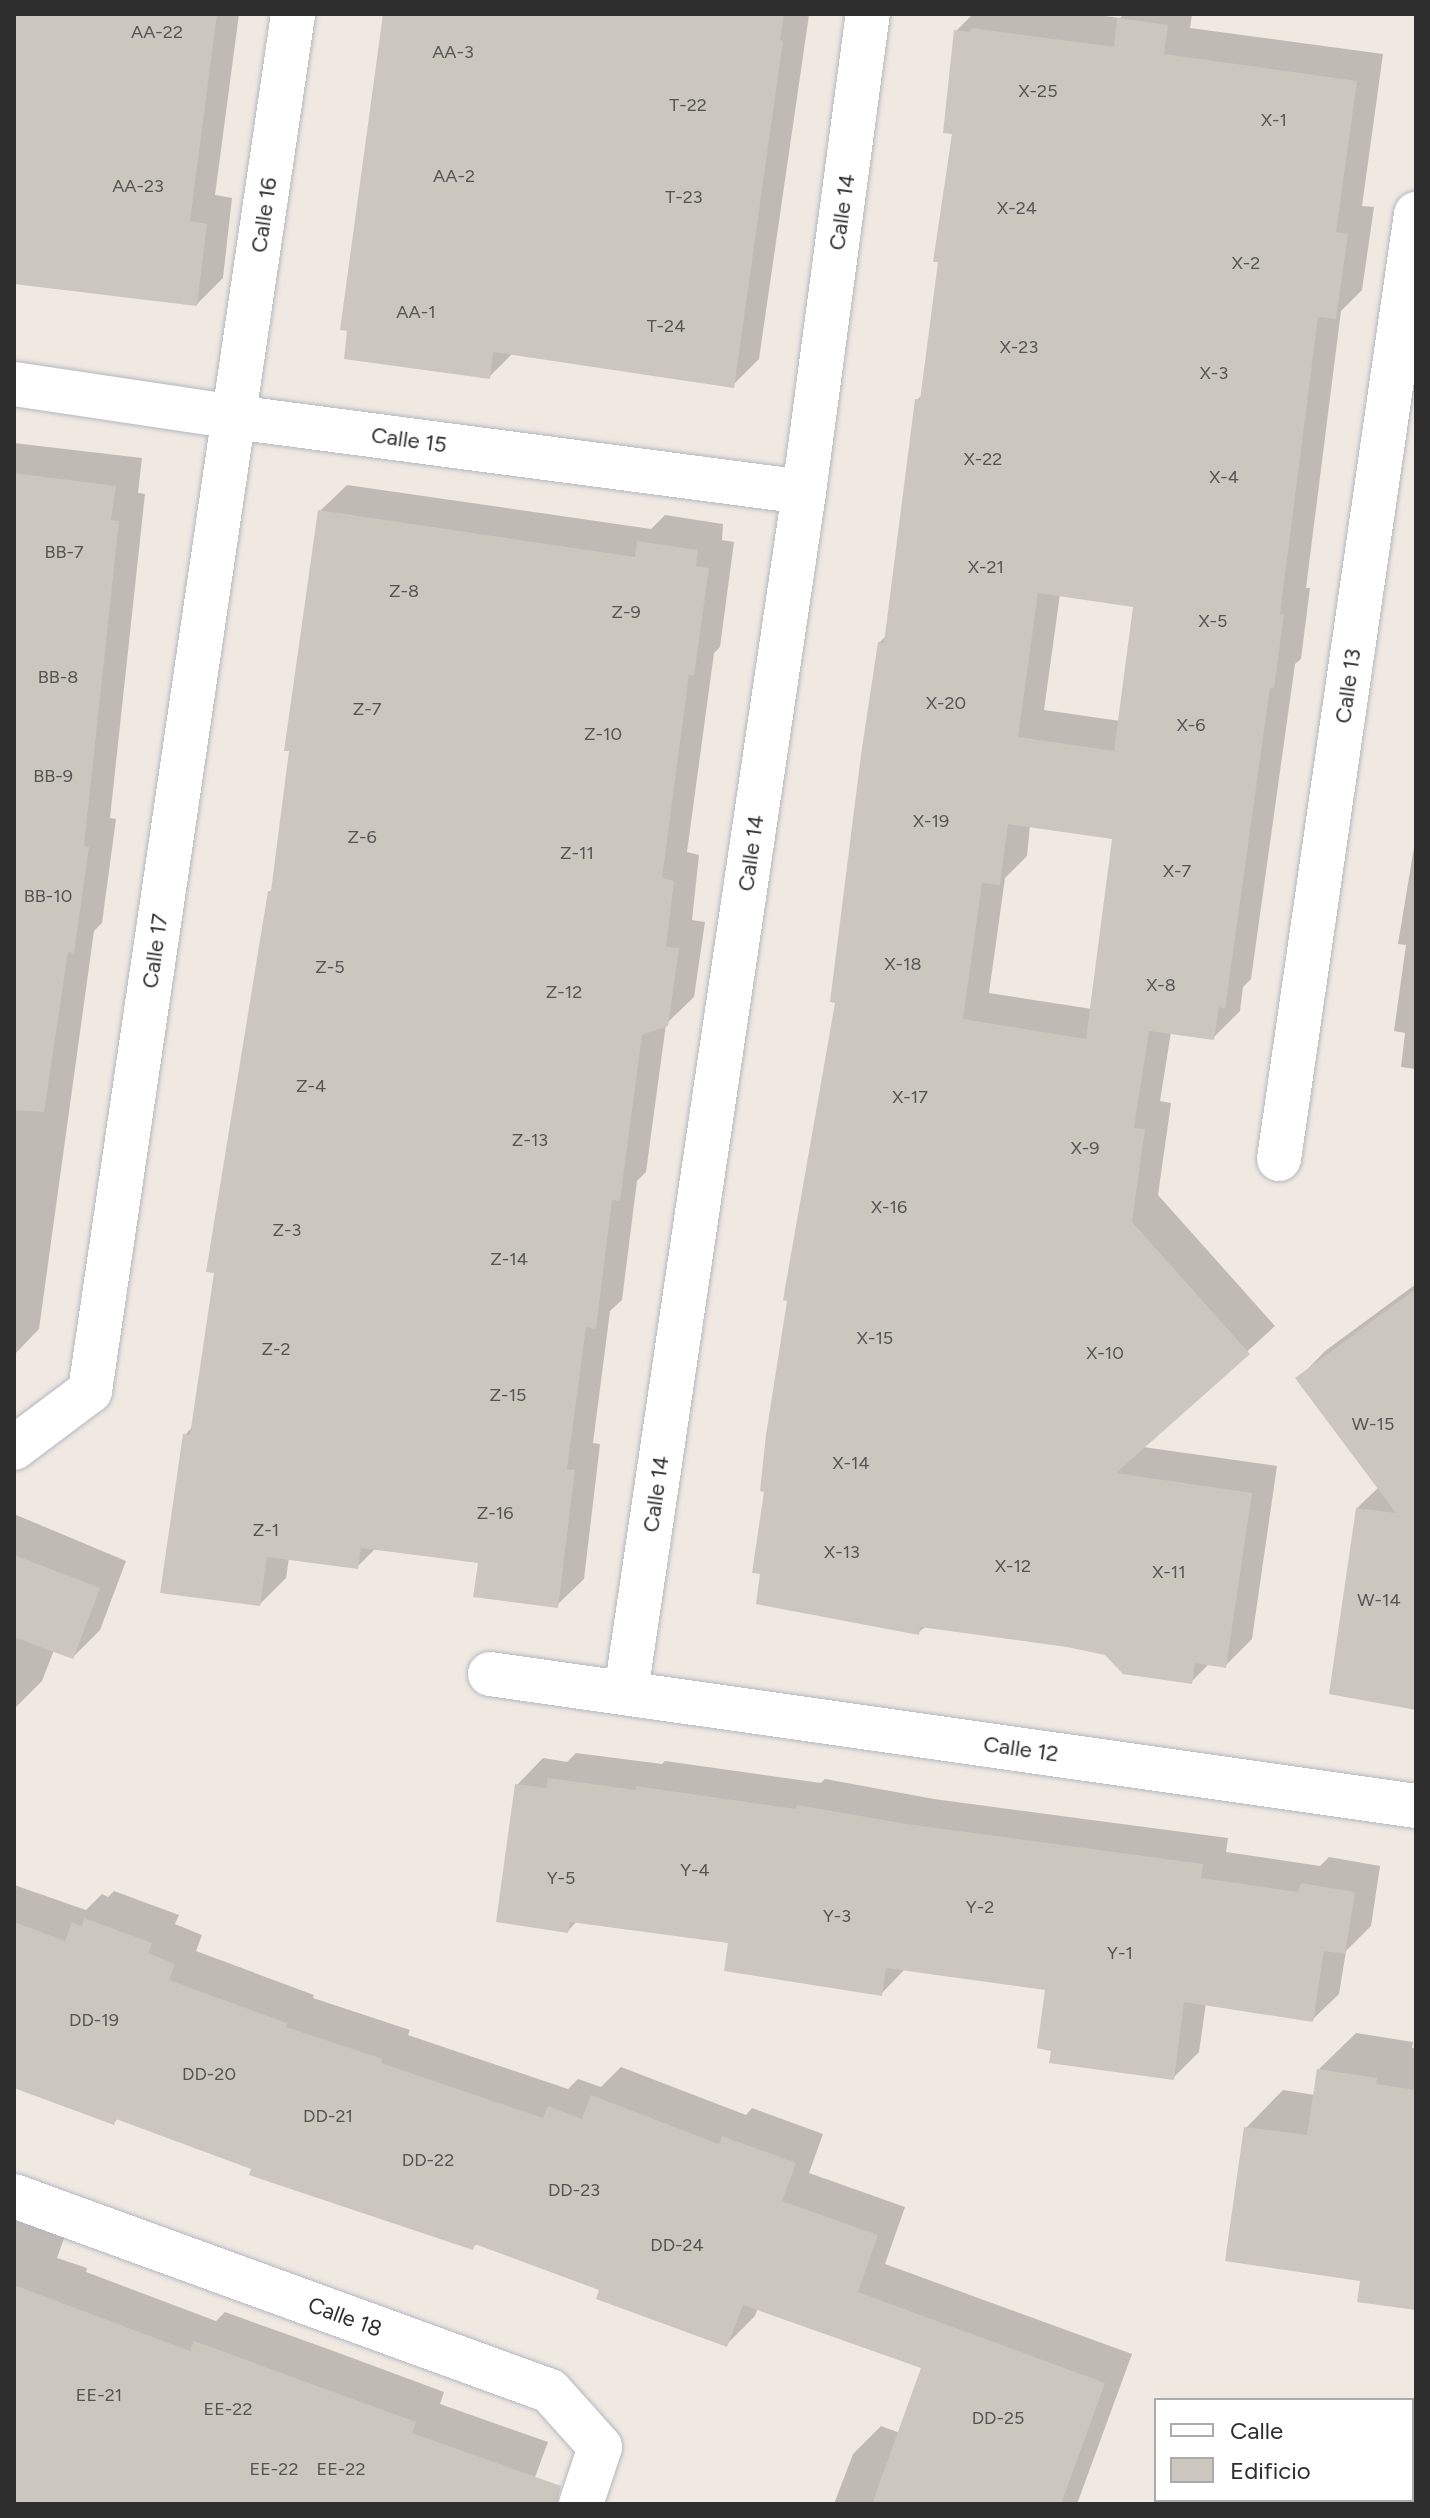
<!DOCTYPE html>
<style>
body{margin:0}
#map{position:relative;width:1430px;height:2518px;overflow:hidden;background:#efe9e1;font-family:Figtree,sans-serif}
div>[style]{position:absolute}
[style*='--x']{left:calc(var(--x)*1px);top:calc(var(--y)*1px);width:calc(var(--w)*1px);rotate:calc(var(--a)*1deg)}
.shadow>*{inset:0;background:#0003}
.building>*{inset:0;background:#cbc7bf}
.roads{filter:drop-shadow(0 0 2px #b4b7c1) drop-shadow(0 0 2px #b4b7c1)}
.street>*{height:44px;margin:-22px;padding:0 22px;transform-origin:22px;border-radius:22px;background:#fff}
span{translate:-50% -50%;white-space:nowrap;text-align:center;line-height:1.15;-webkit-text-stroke:6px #fff;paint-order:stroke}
.number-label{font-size:18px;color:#555452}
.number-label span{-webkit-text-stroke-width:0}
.street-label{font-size:22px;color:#2e2e2e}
.frame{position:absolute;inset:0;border:16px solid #2e2e2e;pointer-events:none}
.legend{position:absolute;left:1154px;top:2398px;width:260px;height:104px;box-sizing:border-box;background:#fff;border:2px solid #ababab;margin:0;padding:10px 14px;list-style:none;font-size:24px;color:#2e2e2e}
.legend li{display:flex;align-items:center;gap:16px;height:40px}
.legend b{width:40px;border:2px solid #ababab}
</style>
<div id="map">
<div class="shadow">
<div style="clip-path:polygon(14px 14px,239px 14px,215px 195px,232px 198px,223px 278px,197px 304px,14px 278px)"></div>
<div style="clip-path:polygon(385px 14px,809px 15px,759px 359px,733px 385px,513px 353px,489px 377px)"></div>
<div style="clip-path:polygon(evenodd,973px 14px,1090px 14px,1120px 18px,1124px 14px,1192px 14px,1190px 28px,1383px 54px,1362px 206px,1374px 207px,1362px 290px,1341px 311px,1306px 588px,1310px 588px,1301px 659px,1295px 664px,1251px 979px,1243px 987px,1240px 1011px,1213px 1038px,1171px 1032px,1160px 1101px,1171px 1103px,1158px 1195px,1275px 1326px,1143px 1447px,1277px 1466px,1252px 1639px,1225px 1666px,1210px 1663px,1191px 1682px,1106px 1653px,1067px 1645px,926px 1626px,918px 1633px,763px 1572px,838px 1001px,879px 643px,887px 635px,917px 400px,923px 394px,955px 132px,956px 31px,973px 14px,1060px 594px,1135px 606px,1120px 721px,1044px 710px,1060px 594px,973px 14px,1030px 825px,1114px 837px,1092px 1009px,989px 993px,1005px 878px,1027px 856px,1030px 825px)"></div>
<div style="clip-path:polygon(14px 443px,142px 458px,138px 493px,145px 494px,110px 818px,116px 819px,102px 923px,94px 931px,39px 1329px,14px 1355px)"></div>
<div style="clip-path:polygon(347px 485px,651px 529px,665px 515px,723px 524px,722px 540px,734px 542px,720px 647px,714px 653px,687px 852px,699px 855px,692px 920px,705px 922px,694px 997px,666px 1024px,646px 1172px,637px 1181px,622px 1300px,610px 1311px,593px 1443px,600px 1444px,584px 1579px,557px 1605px,480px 1561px,376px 1548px,357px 1567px,289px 1558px,286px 1578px,260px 1604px,185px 1435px,194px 1425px,270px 892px,273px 888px,320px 511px)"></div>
<div style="clip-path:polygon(1416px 835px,1416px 1069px,1401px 1067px,1405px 1033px,1394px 1031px,1406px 945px,1398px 944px)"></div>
<div style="clip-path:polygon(1416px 1284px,1416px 1706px,1357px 1508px,1379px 1487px,1298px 1379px,1325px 1351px)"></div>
<div style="clip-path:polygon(14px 1514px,126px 1561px,100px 1630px,73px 1657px,54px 1650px,42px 1681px,15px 1708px)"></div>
<div style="clip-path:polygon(576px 1753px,662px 1764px,665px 1761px,821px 1783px,825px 1779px,934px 1799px,1228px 1838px,1226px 1852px,1320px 1866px,1329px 1857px,1380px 1866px,1371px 1926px,1346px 1951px,1339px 1994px,1312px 2020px,1206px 2003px,1199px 2052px,1173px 2078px,1053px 2049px,1047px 1988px,906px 1968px,881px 1994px,730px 1941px,577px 1921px,568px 1931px,517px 1785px,543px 1758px,567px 1762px)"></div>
<div style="clip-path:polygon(14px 1885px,86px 1910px,102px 1894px,108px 1897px,114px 1891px,179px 1915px,175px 1924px,202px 1935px,196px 1951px,314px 1995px,313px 1998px,410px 2030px,408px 2035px,568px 2089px,578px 2079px,601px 2087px,621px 2067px,746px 2115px,752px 2108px,823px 2134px,809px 2173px,905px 2207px,885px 2264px,1132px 2354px,1077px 2504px,834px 2504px,853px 2454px,881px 2426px,900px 2433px,924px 2367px,758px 2308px,755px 2316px,726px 2345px,602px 2289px,478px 2243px,472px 2248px,118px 2118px,114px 2123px,14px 2086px)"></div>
<div style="clip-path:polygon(1356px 2033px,1413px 2042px,1412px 2048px,1416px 2048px,1416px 2308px,1362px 2279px,1246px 2128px,1283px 2090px,1315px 2095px,1318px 2070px)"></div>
<div style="clip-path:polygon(14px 2217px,66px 2233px,57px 2258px,87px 2268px,86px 2272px,216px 2321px,225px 2312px,328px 2349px,444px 2392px,440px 2404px,548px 2442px,525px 2504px,14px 2504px)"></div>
</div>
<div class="building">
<div style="clip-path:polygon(14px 14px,217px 14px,190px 221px,207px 224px,197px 306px,14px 284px)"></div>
<div style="clip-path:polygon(383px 14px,784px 14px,780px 40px,783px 41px,734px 388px,493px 352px,490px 379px,344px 359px,347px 331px,340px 330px)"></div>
<div style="clip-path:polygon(evenodd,1117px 18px,1168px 25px,1164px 54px,1357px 81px,1336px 232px,1348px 234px,1336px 319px,1318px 317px,1280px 614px,1284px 614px,1274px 688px,1270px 688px,1225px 1009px,1219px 1007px,1214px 1040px,1149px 1031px,1134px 1128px,1145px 1129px,1132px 1222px,1250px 1354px,1116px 1473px,1252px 1493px,1226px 1668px,1195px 1663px,1192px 1684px,1123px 1674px,1105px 1655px,1067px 1647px,920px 1627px,919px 1635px,756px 1604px,760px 1574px,752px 1573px,764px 1492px,760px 1491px,766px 1435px,787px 1301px,783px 1300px,835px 1003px,830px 1002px,861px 755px,878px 642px,884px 643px,915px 399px,920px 400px,938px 262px,933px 262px,952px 134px,943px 133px,954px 30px,970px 32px,971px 28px,1114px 47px,1117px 18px,1038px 593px,1133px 607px,1114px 751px,1018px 737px,1038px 593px,1117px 18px,1008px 824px,1112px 839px,1086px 1039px,963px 1019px,982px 883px,1000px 885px,1008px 824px)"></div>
<div style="clip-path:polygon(14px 473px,116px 486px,111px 520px,119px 521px,84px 846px,89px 847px,74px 953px,68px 952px,44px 1112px,14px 1110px)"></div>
<div style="clip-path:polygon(318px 510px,635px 557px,637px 541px,698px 550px,696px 566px,709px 568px,694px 676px,689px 675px,662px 878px,674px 881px,666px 947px,679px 948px,668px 1026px,642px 1035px,620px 1201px,612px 1200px,596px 1329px,586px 1327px,567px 1469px,575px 1470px,558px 1608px,473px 1597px,478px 1563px,361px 1548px,358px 1569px,267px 1557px,260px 1606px,160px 1593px,183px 1434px,190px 1435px,214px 1273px,206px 1272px,268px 891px,271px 891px,289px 751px,284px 751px)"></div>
<div style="clip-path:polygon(1416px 1289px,1416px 1710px,1329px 1694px,1356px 1508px,1396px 1513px,1295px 1378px)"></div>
<div style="clip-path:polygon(14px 1555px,100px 1588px,73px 1659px,14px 1637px)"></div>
<div style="clip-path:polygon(548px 1778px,636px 1790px,636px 1786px,796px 1809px,797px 1805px,907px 1824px,1203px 1864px,1201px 1878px,1298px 1892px,1301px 1883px,1355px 1892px,1345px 1954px,1324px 1951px,1313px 2022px,1184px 2002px,1174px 2080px,1049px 2063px,1051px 2051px,1037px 2048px,1045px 1990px,886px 1968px,882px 1996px,724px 1971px,728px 1943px,570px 1922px,568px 1933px,496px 1922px,515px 1784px,546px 1788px)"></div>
<div style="clip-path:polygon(84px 1918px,152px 1943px,148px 1953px,175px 1964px,169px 1980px,287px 2023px,286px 2027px,383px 2059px,381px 2063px,543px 2118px,548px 2106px,582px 2119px,591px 2095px,719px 2144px,722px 2136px,796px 2163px,782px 2201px,878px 2235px,858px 2292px,1105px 2383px,1061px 2504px,872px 2504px,921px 2368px,743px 2305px,727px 2347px,596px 2299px,599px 2290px,475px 2244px,473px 2250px,249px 2175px,251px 2169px,116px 2119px,114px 2125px,14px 2088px,14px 1922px,65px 1941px,72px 1922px,82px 1926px)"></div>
<div style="clip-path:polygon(1317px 2069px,1377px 2078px,1376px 2084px,1416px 2090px,1416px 2310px,1357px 2302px,1360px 2281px,1225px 2261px,1244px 2127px,1307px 2135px)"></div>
<div style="clip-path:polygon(14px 2285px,190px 2351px,194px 2341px,416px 2422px,412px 2433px,561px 2486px,557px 2504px,14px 2504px)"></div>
</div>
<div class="roads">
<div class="street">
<div style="--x:14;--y:384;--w:222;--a:8.5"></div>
<div style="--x:234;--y:417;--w:575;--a:7.5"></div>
<div style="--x:1279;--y:1159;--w:955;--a:-81.75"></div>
<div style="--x:14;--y:1448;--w:95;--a:-36.9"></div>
<div style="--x:90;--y:1391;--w:1392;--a:-81.61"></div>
<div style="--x:490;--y:1674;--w:935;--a:8.11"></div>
<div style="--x:626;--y:1692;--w:1213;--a:-81.56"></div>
<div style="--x:804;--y:492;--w:482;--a:-82.4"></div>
<div style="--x:14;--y:2196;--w:570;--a:19.99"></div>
<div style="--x:550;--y:2391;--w:75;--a:48.2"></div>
<div style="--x:600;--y:2447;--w:60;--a:108.4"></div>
</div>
</div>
<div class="number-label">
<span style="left:157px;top:32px">AA-22</span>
<span style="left:453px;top:52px">AA-3</span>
<span style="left:1038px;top:91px">X-25</span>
<span style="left:688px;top:105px">T-22</span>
<span style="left:1274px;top:120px">X-1</span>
<span style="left:454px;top:176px">AA-2</span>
<span style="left:138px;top:186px">AA-23</span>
<span style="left:684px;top:197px">T-23</span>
<span style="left:1017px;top:208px">X-24</span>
<span style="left:1246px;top:263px">X-2</span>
<span style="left:416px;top:312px">AA-1</span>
<span style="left:666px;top:326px">T-24</span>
<span style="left:1019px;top:347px">X-23</span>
<span style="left:1214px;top:373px">X-3</span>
<span style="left:983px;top:459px">X-22</span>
<span style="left:1224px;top:477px">X-4</span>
<span style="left:64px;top:552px">BB-7</span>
<span style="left:986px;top:567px">X-21</span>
<span style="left:404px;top:591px">Z-8</span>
<span style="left:626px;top:612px">Z-9</span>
<span style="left:1213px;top:621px">X-5</span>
<span style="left:58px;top:677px">BB-8</span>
<span style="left:946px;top:703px">X-20</span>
<span style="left:367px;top:709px">Z-7</span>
<span style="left:1191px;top:725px">X-6</span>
<span style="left:603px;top:734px">Z-10</span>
<span style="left:53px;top:776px">BB-9</span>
<span style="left:931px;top:821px">X-19</span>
<span style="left:362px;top:837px">Z-6</span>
<span style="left:577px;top:853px">Z-11</span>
<span style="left:1177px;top:871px">X-7</span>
<span style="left:48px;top:896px">BB-10</span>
<span style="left:903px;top:964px">X-18</span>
<span style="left:330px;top:967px">Z-5</span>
<span style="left:1161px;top:985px">X-8</span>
<span style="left:564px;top:992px">Z-12</span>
<span style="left:311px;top:1086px">Z-4</span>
<span style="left:910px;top:1097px">X-17</span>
<span style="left:530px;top:1140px">Z-13</span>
<span style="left:1085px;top:1148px">X-9</span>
<span style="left:889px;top:1207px">X-16</span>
<span style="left:287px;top:1230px">Z-3</span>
<span style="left:509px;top:1259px">Z-14</span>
<span style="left:875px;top:1338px">X-15</span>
<span style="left:276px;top:1349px">Z-2</span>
<span style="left:1105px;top:1353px">X-10</span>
<span style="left:508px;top:1395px">Z-15</span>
<span style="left:1373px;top:1424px">W-15</span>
<span style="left:851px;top:1463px">X-14</span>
<span style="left:495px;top:1513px">Z-16</span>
<span style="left:266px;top:1530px">Z-1</span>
<span style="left:842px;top:1552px">X-13</span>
<span style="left:1013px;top:1566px">X-12</span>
<span style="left:1169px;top:1572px">X-11</span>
<span style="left:1379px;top:1600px">W-14</span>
<span style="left:695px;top:1870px">Y-4</span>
<span style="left:561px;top:1878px">Y-5</span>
<span style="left:980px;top:1907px">Y-2</span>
<span style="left:837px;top:1916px">Y-3</span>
<span style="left:1120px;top:1953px">Y-1</span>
<span style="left:94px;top:2020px">DD-19</span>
<span style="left:209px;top:2074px">DD-20</span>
<span style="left:328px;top:2116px">DD-21</span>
<span style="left:428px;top:2160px">DD-22</span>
<span style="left:574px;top:2190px">DD-23</span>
<span style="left:677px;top:2245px">DD-24</span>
<span style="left:99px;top:2395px">EE-21</span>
<span style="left:228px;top:2409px">EE-22</span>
<span style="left:998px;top:2418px">DD-25</span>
<span style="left:274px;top:2469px">EE-22</span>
<span style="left:341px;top:2469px">EE-22</span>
</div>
<div class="street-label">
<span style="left:842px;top:212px;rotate:-82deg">Calle 14</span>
<span style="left:264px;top:215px;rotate:-82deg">Calle 16</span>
<span style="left:409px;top:440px;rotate:8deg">Calle 15</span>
<span style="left:1348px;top:686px;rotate:-82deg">Calle 13</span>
<span style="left:751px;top:853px;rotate:-82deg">Calle 14</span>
<span style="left:155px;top:951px;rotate:-82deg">Calle 17</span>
<span style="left:656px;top:1494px;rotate:-82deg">Calle 14</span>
<span style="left:1021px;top:1749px;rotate:8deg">Calle 12</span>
<span style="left:345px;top:2317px;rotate:20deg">Calle 18</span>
</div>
<div class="frame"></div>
<ul class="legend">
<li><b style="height:10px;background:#fff"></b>Calle</li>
<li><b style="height:22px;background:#cbc7bf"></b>Edificio</li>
</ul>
</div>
